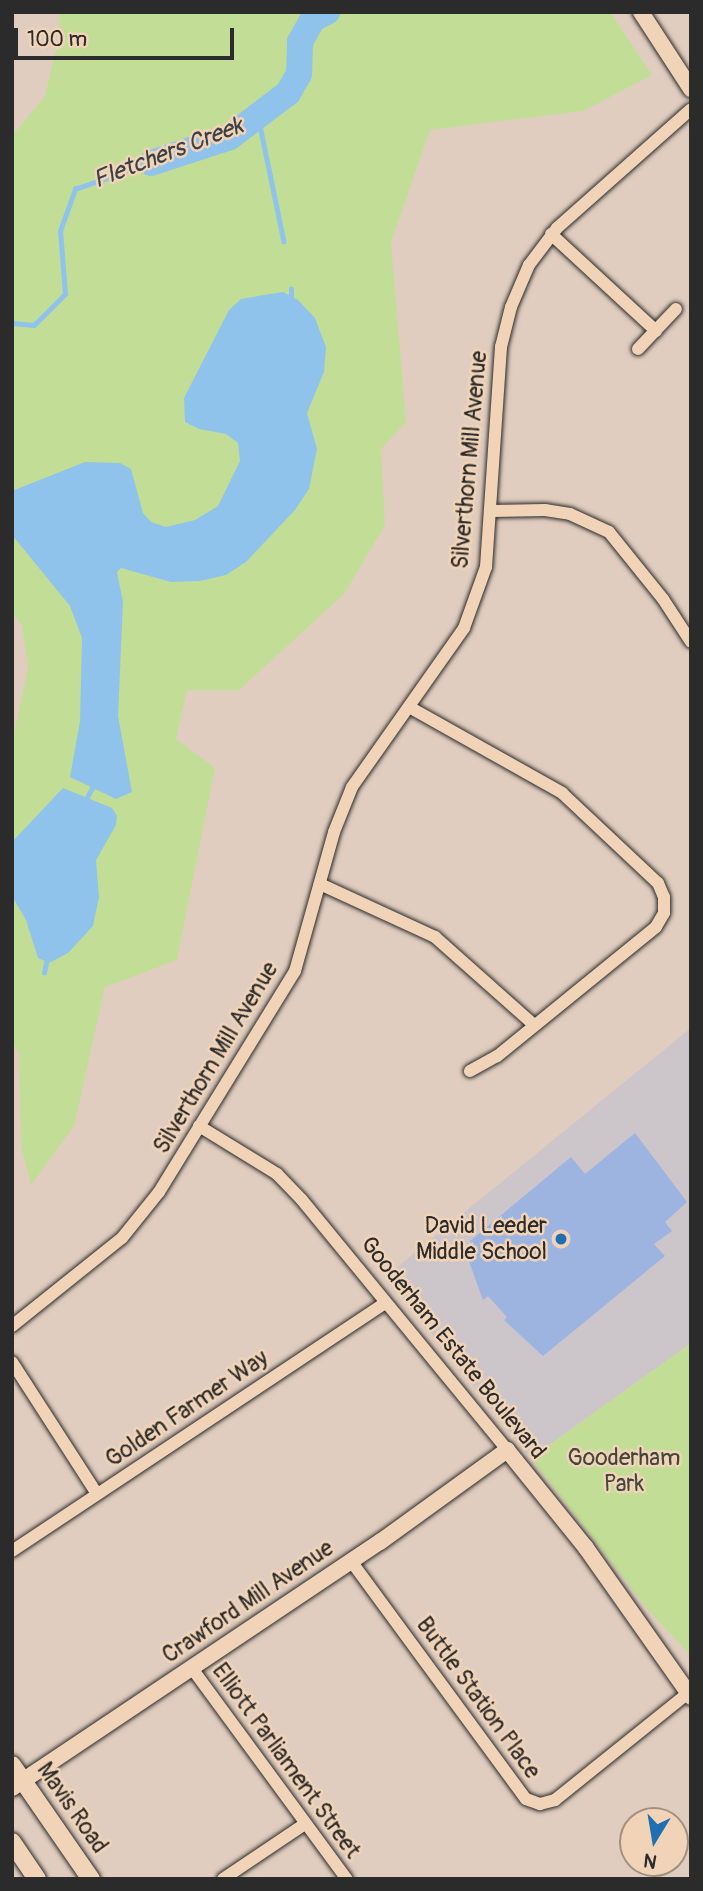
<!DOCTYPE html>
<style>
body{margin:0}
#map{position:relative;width:703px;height:1891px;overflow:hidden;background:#e0cdbf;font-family:Pangolin,sans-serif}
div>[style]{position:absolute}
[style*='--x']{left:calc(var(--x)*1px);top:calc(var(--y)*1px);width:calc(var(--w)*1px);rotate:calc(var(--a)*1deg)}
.built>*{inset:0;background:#ccc5c9}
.green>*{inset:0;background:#c2dd95}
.water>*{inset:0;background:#90c3ec}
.stream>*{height:4.5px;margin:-2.25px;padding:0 2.25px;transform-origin:2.25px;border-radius:2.25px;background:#90c3ec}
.river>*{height:26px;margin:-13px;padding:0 13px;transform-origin:13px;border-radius:13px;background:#90c3ec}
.building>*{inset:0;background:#9db3e0}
.roads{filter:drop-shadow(0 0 2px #2b2b2b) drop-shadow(0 0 2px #2b2b2b)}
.minor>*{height:12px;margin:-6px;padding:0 6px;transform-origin:6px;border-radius:6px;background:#f1d4b7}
.tertiary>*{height:16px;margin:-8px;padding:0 8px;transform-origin:8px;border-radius:8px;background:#f1d4b7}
.secondary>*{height:18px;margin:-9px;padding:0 9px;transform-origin:9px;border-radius:9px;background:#f1d4b7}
.dots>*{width:19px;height:19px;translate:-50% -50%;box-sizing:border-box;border:4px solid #f1d4b7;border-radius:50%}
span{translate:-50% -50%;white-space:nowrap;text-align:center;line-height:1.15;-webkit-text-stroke:5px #f1d4b7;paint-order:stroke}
.street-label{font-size:23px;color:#2b2b2b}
.poi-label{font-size:23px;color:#2b2b2b}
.right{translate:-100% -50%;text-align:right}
.park-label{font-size:23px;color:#42463b}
.water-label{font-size:24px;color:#3a4248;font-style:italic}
.frame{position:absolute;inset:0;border:14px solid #2b2b2b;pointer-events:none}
.north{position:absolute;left:619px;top:1807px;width:70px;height:70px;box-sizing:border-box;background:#f1d4b7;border:2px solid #a2907f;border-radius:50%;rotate:191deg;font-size:19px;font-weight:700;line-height:28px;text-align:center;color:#2b2b2b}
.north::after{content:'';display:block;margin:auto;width:24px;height:32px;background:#1f6fb2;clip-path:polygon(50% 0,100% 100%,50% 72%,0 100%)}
.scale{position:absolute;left:14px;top:28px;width:220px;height:32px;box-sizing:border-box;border:4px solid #2b2b2b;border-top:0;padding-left:9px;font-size:21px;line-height:24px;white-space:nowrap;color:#2b2b2b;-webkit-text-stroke:5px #f1d4b7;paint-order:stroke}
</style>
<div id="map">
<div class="built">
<div style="clip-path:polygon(691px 1028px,691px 1343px,531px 1458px,386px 1276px)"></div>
</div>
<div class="green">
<div style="clip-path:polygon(58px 12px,610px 12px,652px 75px,583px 111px,430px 130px,391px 242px,406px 422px,381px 449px,385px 525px,344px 594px,239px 690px,187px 690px,176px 739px,215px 768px,177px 960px,105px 987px,74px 1126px,31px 1185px,21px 1146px,19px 1054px,12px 1040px,12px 744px,28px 668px,22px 625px,12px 614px,12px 136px,45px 96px,60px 32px)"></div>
<div style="clip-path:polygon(691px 1343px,691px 1656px,649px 1611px,531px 1458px)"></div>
</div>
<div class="water">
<div style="clip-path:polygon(283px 292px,298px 300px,315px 318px,326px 347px,324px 372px,307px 413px,317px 449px,309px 489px,295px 510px,246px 562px,226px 575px,200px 581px,171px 582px,121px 568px,117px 572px,123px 602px,118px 716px,132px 792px,116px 799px,70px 777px,80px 721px,82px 638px,70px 606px,12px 535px,12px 491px,85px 462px,120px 463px,131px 469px,143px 513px,151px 522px,166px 527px,195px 520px,218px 506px,240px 461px,238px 443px,226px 434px,199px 429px,185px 422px,184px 398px,229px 310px,241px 299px)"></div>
<div style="clip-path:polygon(63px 788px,112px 808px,117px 816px,116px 825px,96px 860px,99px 897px,93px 926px,68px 953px,49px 963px,38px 958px,26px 920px,12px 896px,12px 842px)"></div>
</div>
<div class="stream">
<div style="--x:258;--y:116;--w:128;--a:78.3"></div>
<div style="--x:291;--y:299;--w:10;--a:-90"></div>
<div style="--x:12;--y:323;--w:22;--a:5"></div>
<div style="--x:34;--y:325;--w:44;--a:-45"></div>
<div style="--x:65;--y:294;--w:63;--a:-94.5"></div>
<div style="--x:60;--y:231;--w:45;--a:-70.3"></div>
<div style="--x:75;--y:189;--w:80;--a:-18.9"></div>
<div style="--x:84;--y:803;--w:19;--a:-62"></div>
<div style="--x:44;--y:973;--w:16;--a:-79"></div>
</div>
<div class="river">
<div style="--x:151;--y:163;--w:83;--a:-18.2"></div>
<div style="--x:230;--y:137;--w:73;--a:-37.2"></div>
<div style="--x:288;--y:93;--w:22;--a:-60"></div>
<div style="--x:299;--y:74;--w:32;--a:-88"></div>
<div style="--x:300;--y:42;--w:26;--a:-61"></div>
<div style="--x:313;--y:19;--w:16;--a:-27"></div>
</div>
<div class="building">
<div style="clip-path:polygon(635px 1133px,687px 1202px,665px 1222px,672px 1231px,654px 1244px,665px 1256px,543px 1356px,504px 1320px,507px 1317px,488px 1296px,483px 1300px,467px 1256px,476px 1250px,470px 1241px,571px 1157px,585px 1174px)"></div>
</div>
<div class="roads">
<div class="minor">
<div style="--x:551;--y:234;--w:143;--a:42.7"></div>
<div style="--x:638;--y:349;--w:55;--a:-46.5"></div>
<div style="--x:492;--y:511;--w:53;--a:-1.1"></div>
<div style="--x:545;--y:510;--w:25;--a:9"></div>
<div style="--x:570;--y:514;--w:43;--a:24.8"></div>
<div style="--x:609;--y:532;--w:86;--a:51.1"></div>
<div style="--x:663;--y:599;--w:51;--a:56.9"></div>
<div style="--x:409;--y:707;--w:176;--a:29.3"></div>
<div style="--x:562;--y:793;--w:132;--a:43.2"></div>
<div style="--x:658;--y:883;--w:15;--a:67"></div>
<div style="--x:664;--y:897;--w:16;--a:90"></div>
<div style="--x:664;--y:913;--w:16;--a:120"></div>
<div style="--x:656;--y:927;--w:205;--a:140.9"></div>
<div style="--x:497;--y:1056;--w:31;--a:151"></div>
<div style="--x:320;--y:884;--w:127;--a:24.7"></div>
<div style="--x:435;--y:937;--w:132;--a:41.6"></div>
<div style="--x:199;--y:1126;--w:92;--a:31.6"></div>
<div style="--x:277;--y:1174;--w:36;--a:46"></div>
<div style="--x:302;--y:1200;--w:323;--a:50.6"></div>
<div style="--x:12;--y:1326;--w:141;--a:-38.7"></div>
<div style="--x:122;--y:1238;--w:59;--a:-51.2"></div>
<div style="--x:159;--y:1192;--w:259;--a:-58.4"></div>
<div style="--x:295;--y:971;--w:144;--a:-74.3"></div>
<div style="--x:334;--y:832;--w:48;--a:-68.2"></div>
<div style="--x:352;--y:787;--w:194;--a:-54.8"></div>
<div style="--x:464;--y:628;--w:65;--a:-70.2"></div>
<div style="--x:486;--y:567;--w:221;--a:-86.1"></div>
<div style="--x:501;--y:347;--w:41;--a:-76"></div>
<div style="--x:511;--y:307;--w:46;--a:-66.8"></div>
<div style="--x:529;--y:265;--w:46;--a:-52.9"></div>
<div style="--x:557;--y:228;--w:179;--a:-41.6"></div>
<div style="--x:12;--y:1362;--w:157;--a:57.2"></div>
<div style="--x:12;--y:1551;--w:448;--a:-33.6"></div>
<div style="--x:351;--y:1561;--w:295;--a:53.7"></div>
<div style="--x:526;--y:1799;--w:15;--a:20"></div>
<div style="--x:540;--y:1804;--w:16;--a:-15"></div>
<div style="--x:555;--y:1800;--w:171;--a:-38.8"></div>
<div style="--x:191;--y:1667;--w:263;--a:53.7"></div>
<div style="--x:223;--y:1879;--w:99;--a:-33.9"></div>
</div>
<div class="tertiary">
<div style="--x:641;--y:12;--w:92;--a:57"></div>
<div style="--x:12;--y:1788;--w:443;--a:-33.8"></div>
<div style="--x:380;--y:1542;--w:157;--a:-35.9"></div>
<div style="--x:507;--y:1450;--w:126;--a:51.1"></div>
<div style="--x:586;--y:1548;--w:182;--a:54.8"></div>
</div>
<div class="secondary">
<div style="--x:12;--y:1765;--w:139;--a:55.3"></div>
<div style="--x:12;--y:1842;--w:45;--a:56"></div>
</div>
</div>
<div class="dots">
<div style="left:561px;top:1239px;background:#1f6fb2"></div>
</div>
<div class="street-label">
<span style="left:470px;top:460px;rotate:-85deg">Silverthorn Mill Avenue</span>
<span style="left:216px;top:1058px;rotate:-59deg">Silverthorn Mill Avenue</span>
<span style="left:453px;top:1348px;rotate:51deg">Gooderham Estate Boulevard</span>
<span style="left:187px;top:1409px;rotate:-34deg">Golden Farmer Way</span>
<span style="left:248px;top:1602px;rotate:-34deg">Crawford Mill Avenue</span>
<span style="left:478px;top:1698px;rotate:54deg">Buttle Station Place</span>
<span style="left:286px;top:1761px;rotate:54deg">Elliott Parliament Street</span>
<span style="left:72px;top:1808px;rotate:55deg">Mavis Road</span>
</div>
<div class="poi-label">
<span class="right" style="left:547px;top:1239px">David Leeder<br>Middle School</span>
</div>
<div class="park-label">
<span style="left:624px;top:1471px">Gooderham<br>Park</span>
</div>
<div class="water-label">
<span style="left:168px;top:153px;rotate:-21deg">Fletchers Creek</span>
</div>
<div class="frame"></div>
<div class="north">N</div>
<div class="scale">100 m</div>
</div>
